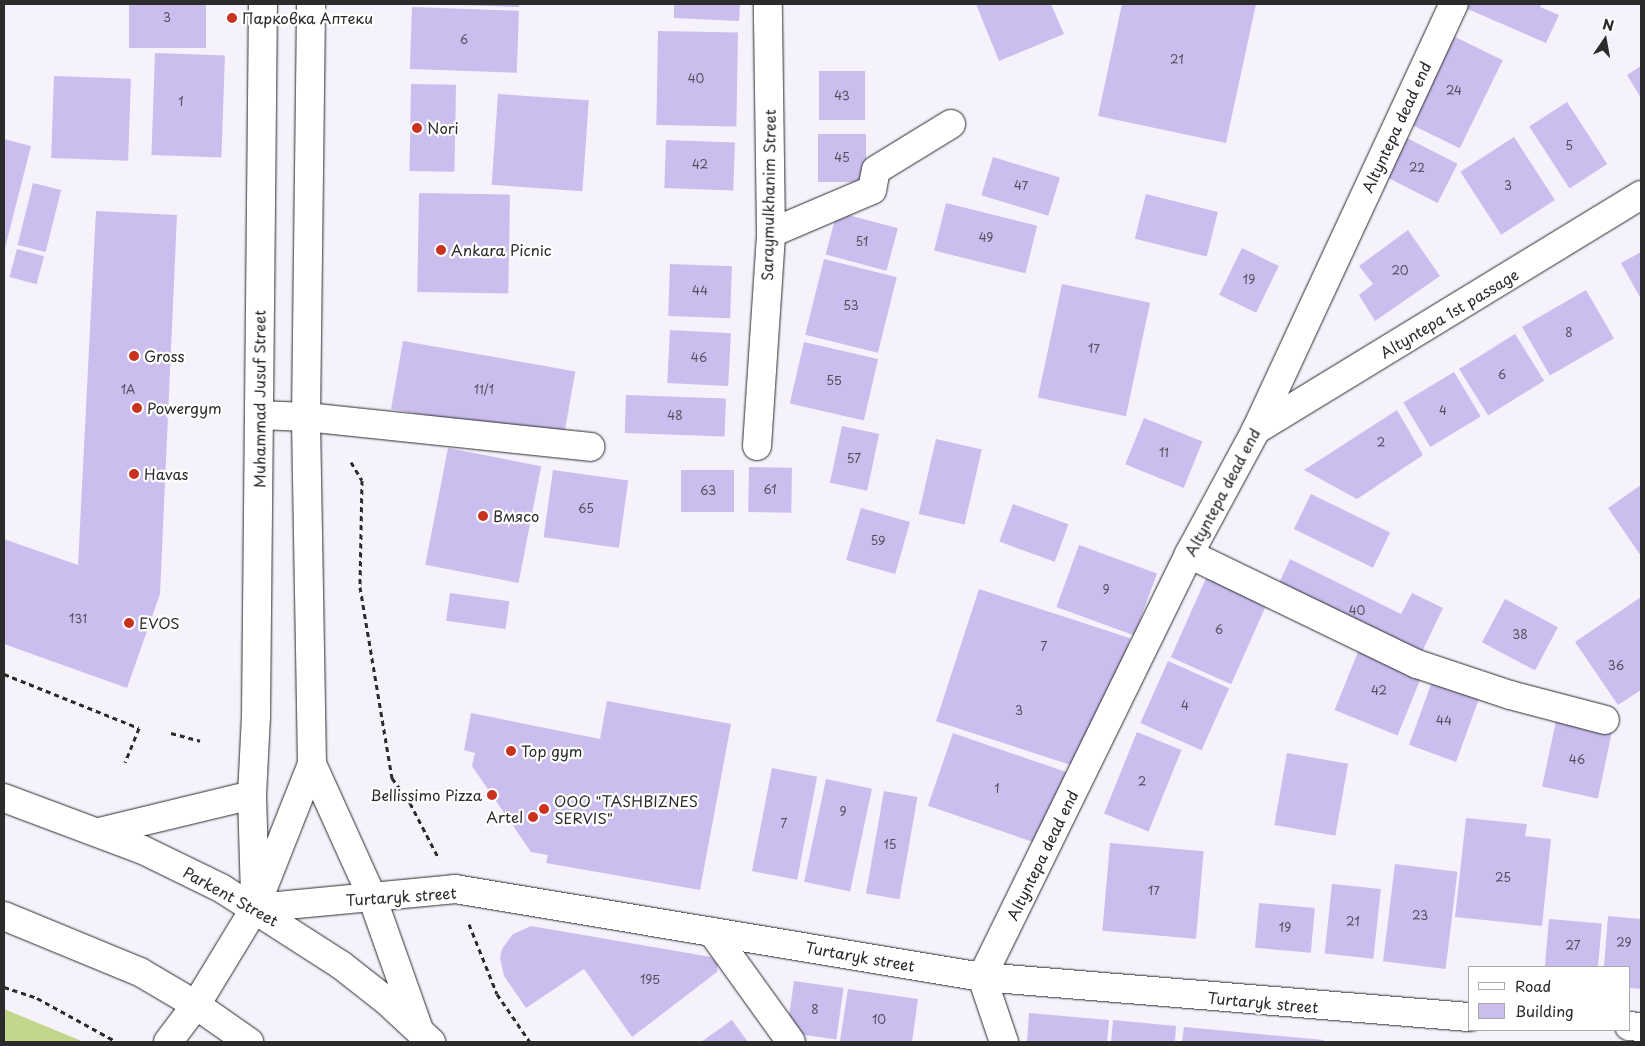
<!DOCTYPE html>
<meta charset="utf-8">
<style>
body{margin:0}
#map{position:relative;width:1645px;height:1046px;overflow:hidden;background:#f5f2fc;font-family:"Playpen Sans",sans-serif}
div>[style]{position:absolute}
[style*='--x']{left:calc(var(--x)*1px);top:calc(var(--y)*1px);width:calc(var(--w)*1px);rotate:calc(var(--a)*1deg)}
.green>*{inset:0;background:#c3d78c}
.building>*{inset:0;background:#cbbeef;transform-origin:0 0}
.path>*{height:3px;margin-top:-1.5px;transform-origin:0;background:repeating-linear-gradient(90deg,#2b2b2b 0 5px,transparent 0 9px)}
.roads{filter:drop-shadow(0 0 1px #2b2b2b) drop-shadow(0 0 1px #2b2b2b)}
.minor>*{height:28px;margin:-14px;padding:0 14px;transform-origin:14px;border-radius:14px;background:#fff}
.major>*{height:28px;margin:-14px;padding:0 14px;transform-origin:14px;border-radius:14px;background:#fff}
.dots>*{width:14px;height:14px;translate:-50% -50%;box-sizing:border-box;border:2px solid #fff;border-radius:50%}
span{translate:-50% -50%;white-space:nowrap;text-align:center;line-height:1.15;-webkit-text-stroke:4.5px #fff;paint-order:stroke}
.number-label{font-size:12px;color:#53505c}
.number-label span{-webkit-text-stroke-width:0}
.poi-label{font-size:15px;color:#2b2b2b}
.left{translate:0 -50%;text-align:left}
.right{translate:-100% -50%;text-align:right}
.street-label{font-size:15px;color:#2b2b2b}
.frame{position:absolute;inset:0;border:5px solid #2b2b2b;pointer-events:none}
.legend{position:absolute;left:1468px;top:966px;width:162px;height:65px;box-sizing:border-box;background:#fff;border:1px solid #aaa;margin:0;padding:6px 9px;list-style:none;font-size:15px;color:#2b2b2b}
.legend li{display:flex;align-items:center;gap:10px;height:25px}
.legend b{width:25px;border:1px solid #aaa}
.north{position:absolute;left:1580px;top:15px;width:50px;height:50px;-webkit-text-stroke:4px #fff;paint-order:stroke;rotate:12deg;font-size:14px;font-weight:700;line-height:20px;text-align:center;color:#2b2b2b}
.north::after{content:'';display:block;margin:auto;width:18px;height:22px;background:#2b2b2b;clip-path:polygon(50% 0,100% 100%,50% 72%,0 100%)}
</style>
<div id="map">
<div class="green">
<div style="clip-path:polygon(4px 1009px,84px 1042px,4px 1042px)"></div>
</div>
<div class="building">
<div style="left:129px;top:4px;width:77px;height:44px"></div>
<div style="clip-path:polygon(431px 4px,519px 4px,519px 7px)"></div>
<div style="clip-path:polygon(674px 4px,740px 4px,739px 21px,674px 18px)"></div>
<div style="clip-path:polygon(976px 4px,1051px 4px,1064px 34px,999px 61px)"></div>
<div style="clip-path:polygon(1122px 4px,1256px 4px,1226px 143px,1098px 116px)"></div>
<div style="clip-path:polygon(1465px 4px,1542px 4px,1540px 7px,1559px 15px,1546px 43px,1463px 7px)"></div>
<div style="left:412px;top:7px;width:107px;height:62px;rotate:2deg"></div>
<div style="left:658px;top:31px;width:80px;height:94px;rotate:1deg"></div>
<div style="left:1447px;top:33px;width:62px;height:98px;rotate:26deg"></div>
<div style="left:155px;top:53px;width:70px;height:102px;rotate:2deg"></div>
<div style="clip-path:polygon(1641px 66px,1641px 98px,1627px 75px)"></div>
<div style="left:819px;top:71px;width:46px;height:49px"></div>
<div style="left:54px;top:76px;width:77px;height:82px;rotate:2deg"></div>
<div style="left:411px;top:84px;width:45px;height:87px;rotate:1deg"></div>
<div style="left:498px;top:94px;width:91px;height:91px;rotate:4deg"></div>
<div style="left:1567px;top:102px;width:74px;height:45px;rotate:57deg"></div>
<div style="left:1397px;top:133px;width:68px;height:44px;rotate:27deg"></div>
<div style="left:818px;top:134px;width:48px;height:48px"></div>
<div style="left:1514px;top:137px;width:75px;height:64px;rotate:57deg"></div>
<div style="clip-path:polygon(4px 139px,31px 146px,4px 252px)"></div>
<div style="left:666px;top:140px;width:69px;height:48px;rotate:2deg"></div>
<div style="left:993px;top:157px;width:70px;height:40px;rotate:17deg"></div>
<div style="left:33px;top:183px;width:29px;height:64px;rotate:14deg"></div>
<div style="left:419px;top:193px;width:91px;height:99px;rotate:1deg"></div>
<div style="left:1146px;top:194px;width:74px;height:46px;rotate:14deg"></div>
<div style="left:946px;top:203px;width:94px;height:49px;rotate:14deg"></div>
<div style="clip-path:polygon(96px 211px,177px 215px,160px 594px,127px 688px,4px 644px,4px 539px,78px 565px)"></div>
<div style="left:837px;top:212px;width:63px;height:44px;rotate:15deg"></div>
<div style="clip-path:polygon(1408px 230px,1440px 276px,1375px 321px,1359px 295px,1373px 284px,1359px 266px)"></div>
<div style="left:1242px;top:248px;width:41px;height:52px;rotate:26deg"></div>
<div style="left:17px;top:249px;width:28px;height:29px;rotate:15deg"></div>
<div style="clip-path:polygon(1641px 252px,1641px 299px,1621px 263px)"></div>
<div style="left:824px;top:259px;width:75px;height:78px;rotate:14deg"></div>
<div style="left:670px;top:264px;width:62px;height:52px;rotate:2deg"></div>
<div style="left:1062px;top:284px;width:90px;height:116px;rotate:12deg"></div>
<div style="left:1586px;top:290px;width:56px;height:74px;rotate:60deg"></div>
<div style="left:670px;top:330px;width:61px;height:53px;rotate:3deg"></div>
<div style="left:1515px;top:334px;width:55px;height:66px;rotate:58deg"></div>
<div style="left:403px;top:341px;width:175px;height:69px;rotate:10deg"></div>
<div style="left:804px;top:342px;width:76px;height:63px;rotate:13deg"></div>
<div style="left:1454px;top:372px;width:52px;height:59px;rotate:59deg"></div>
<div style="left:626px;top:395px;width:100px;height:38px;rotate:2deg"></div>
<div style="clip-path:polygon(1397px 410px,1423px 455px,1357px 499px,1304px 470px)"></div>
<div style="left:1144px;top:418px;width:63px;height:50px;rotate:22deg"></div>
<div style="left:842px;top:426px;width:38px;height:58px;rotate:12deg"></div>
<div style="left:936px;top:439px;width:47px;height:77px;rotate:13deg"></div>
<div style="left:448px;top:448px;width:95px;height:119px;rotate:11deg"></div>
<div style="left:749px;top:467px;width:43px;height:45px;rotate:1deg"></div>
<div style="left:553px;top:470px;width:76px;height:68px;rotate:8deg"></div>
<div style="left:681px;top:470px;width:53px;height:42px"></div>
<div style="clip-path:polygon(1641px 485px,1641px 556px,1608px 508px)"></div>
<div style="left:1311px;top:494px;width:88px;height:39px;rotate:26deg"></div>
<div style="left:1013px;top:504px;width:59px;height:40px;rotate:20deg"></div>
<div style="left:861px;top:508px;width:51px;height:54px;rotate:16deg"></div>
<div style="left:1079px;top:545px;width:83px;height:66px;rotate:20deg"></div>
<div style="clip-path:polygon(1290px 559px,1401px 614px,1412px 593px,1443px 608px,1419px 658px,1276px 590px)"></div>
<div style="left:1207px;top:576px;width:66px;height:89px;rotate:24deg"></div>
<div style="left:979px;top:589px;width:159px;height:139px;rotate:18deg"></div>
<div style="left:450px;top:593px;width:60px;height:28px;rotate:8deg"></div>
<div style="clip-path:polygon(1641px 597px,1641px 690px,1618px 705px,1575px 642px)"></div>
<div style="left:1505px;top:599px;width:60px;height:49px;rotate:28deg"></div>
<div style="left:1360px;top:647px;width:68px;height:68px;rotate:22deg"></div>
<div style="left:1168px;top:661px;width:67px;height:68px;rotate:24deg"></div>
<div style="left:1433px;top:679px;width:50px;height:70px;rotate:20deg"></div>
<div style="clip-path:polygon(607px 701px,731px 724px,700px 890px,546px 863px,548px 855px,531px 852px,472px 766px,475px 753px,464px 750px,471px 713px,600px 739px)"></div>
<div style="left:1556px;top:721px;width:57px;height:67px;rotate:12deg"></div>
<div style="left:1137px;top:732px;width:48px;height:88px;rotate:22deg"></div>
<div style="left:953px;top:733px;width:122px;height:77px;rotate:19deg"></div>
<div style="left:1287px;top:753px;width:62px;height:73px;rotate:10deg"></div>
<div style="left:772px;top:768px;width:46px;height:105px;rotate:11deg"></div>
<div style="left:826px;top:779px;width:47px;height:105px;rotate:12deg"></div>
<div style="left:884px;top:791px;width:34px;height:104px;rotate:10deg"></div>
<div style="clip-path:polygon(1466px 818px,1527px 824px,1525px 836px,1551px 839px,1542px 926px,1455px 917px)"></div>
<div style="left:1110px;top:843px;width:94px;height:88px;rotate:5deg"></div>
<div style="left:1395px;top:864px;width:63px;height:98px;rotate:7deg"></div>
<div style="left:1332px;top:884px;width:49px;height:70px;rotate:6deg"></div>
<div style="left:1259px;top:903px;width:56px;height:45px;rotate:5deg"></div>
<div style="clip-path:polygon(1608px 916px,1641px 919px,1641px 989px,1629px 988px,1629px 967px,1604px 967px)"></div>
<div style="left:1549px;top:919px;width:53px;height:48px;rotate:5deg"></div>
<div style="clip-path:polygon(531px 926px,711px 957px,718px 964px,717px 972px,632px 1037px,584px 969px,526px 1008px,504px 976px,500px 958px,502px 949px,513px 934px)"></div>
<div style="left:794px;top:981px;width:50px;height:52px;rotate:8deg"></div>
<div style="clip-path:polygon(848px 989px,918px 999px,912px 1042px,840px 1041px)"></div>
<div style="clip-path:polygon(1029px 1013px,1109px 1020px,1107px 1042px,1027px 1042px)"></div>
<div style="clip-path:polygon(732px 1020px,748px 1042px,701px 1042px)"></div>
<div style="clip-path:polygon(1113px 1020px,1176px 1026px,1175px 1042px,1111px 1042px)"></div>
<div style="clip-path:polygon(1184px 1027px,1324px 1040px,1324px 1042px,1182px 1042px)"></div>
</div>
<div class="path">
<div style="--x:351;--y:462;--w:21;--a:59"></div>
<div style="--x:362;--y:480;--w:107;--a:91.1"></div>
<div style="--x:360;--y:587;--w:194;--a:80.5"></div>
<div style="--x:392;--y:778;--w:31;--a:54"></div>
<div style="--x:410;--y:803;--w:63;--a:62.6"></div>
<div style="--x:4;--y:674;--w:145;--a:21.8"></div>
<div style="--x:139;--y:728;--w:37;--a:112"></div>
<div style="--x:171;--y:733;--w:30;--a:15"></div>
<div style="--x:469;--y:924;--w:75;--a:68.2"></div>
<div style="--x:497;--y:994;--w:58;--a:55.5"></div>
<div style="--x:4;--y:987;--w:35;--a:18"></div>
<div style="--x:37;--y:998;--w:91;--a:28.8"></div>
</div>
<div class="roads">
<div class="minor">
<div style="--x:771;--y:233;--w:110;--a:-23.1"></div>
<div style="--x:872;--y:190;--w:20;--a:-79"></div>
<div style="--x:876;--y:170;--w:88;--a:-31.5"></div>
<div style="--x:259;--y:415;--w:47;--a:2.4"></div>
<div style="--x:306;--y:417;--w:286;--a:6"></div>
<div style="--x:1256;--y:430;--w:451;--a:-31.4"></div>
<div style="--x:757;--y:446;--w:213;--a:-86.2"></div>
<div style="--x:771;--y:233;--w:229;--a:-90.8"></div>
<div style="--x:1189;--y:554;--w:253;--a:25.8"></div>
<div style="--x:1417;--y:664;--w:98;--a:18.4"></div>
<div style="--x:1510;--y:695;--w:98;--a:14.7"></div>
<div style="--x:312;--y:764;--w:146;--a:65.7"></div>
<div style="--x:372;--y:897;--w:141;--a:70.5"></div>
<div style="--x:99;--y:832;--w:157;--a:-13.6"></div>
<div style="--x:255;--y:896;--w:101;--a:-91.7"></div>
<div style="--x:252;--y:795;--w:80;--a:-87.1"></div>
<div style="--x:256;--y:715;--w:711;--a:-89.44"></div>
<div style="--x:255;--y:908;--w:201;--a:-5.4"></div>
<div style="--x:455;--y:889;--w:534;--a:9.48"></div>
<div style="--x:982;--y:977;--w:489;--a:4.7"></div>
<div style="--x:712;--y:932;--w:135;--a:54.3"></div>
<div style="--x:1629;--y:1026;--w:12;--a:5"></div>
<div style="--x:168;--y:1042;--w:46;--a:-52.9"></div>
<div style="--x:196;--y:1005;--w:114;--a:-58.7"></div>
<div style="--x:255;--y:908;--w:155;--a:-68.4"></div>
<div style="--x:312;--y:764;--w:347;--a:-91"></div>
<div style="--x:306;--y:417;--w:413;--a:-89.3"></div>
<div style="--x:1004;--y:1042;--w:69;--a:-108.7"></div>
<div style="--x:982;--y:977;--w:471;--a:-63.9"></div>
<div style="--x:1189;--y:554;--w:141;--a:-61.6"></div>
<div style="--x:1256;--y:430;--w:470;--a:-65.1"></div>
</div>
<div class="major">
<div style="--x:4;--y:798;--w:148;--a:20.5"></div>
<div style="--x:143;--y:850;--w:87;--a:26"></div>
<div style="--x:221;--y:888;--w:143;--a:32.7"></div>
<div style="--x:341;--y:965;--w:60;--a:38.2"></div>
<div style="--x:388;--y:1002;--w:59;--a:42.9"></div>
<div style="--x:4;--y:916;--w:147;--a:22.4"></div>
<div style="--x:140;--y:972;--w:65;--a:30.5"></div>
<div style="--x:196;--y:1005;--w:65;--a:34.9"></div>
</div>
</div>
<div class="dots">
<div style="left:232px;top:18px;background:#c8321e"></div>
<div style="left:417px;top:128px;background:#c8321e"></div>
<div style="left:441px;top:250px;background:#c8321e"></div>
<div style="left:134px;top:356px;background:#c8321e"></div>
<div style="left:137px;top:408px;background:#c8321e"></div>
<div style="left:134px;top:474px;background:#c8321e"></div>
<div style="left:483px;top:516px;background:#c8321e"></div>
<div style="left:129px;top:623px;background:#c8321e"></div>
<div style="left:511px;top:751px;background:#c8321e"></div>
<div style="left:492px;top:795px;background:#c8321e"></div>
<div style="left:544px;top:809px;background:#c8321e"></div>
<div style="left:533px;top:817px;background:#c8321e"></div>
</div>
<div class="number-label">
<span style="left:167px;top:18px">3</span>
<span style="left:464px;top:40px">6</span>
<span style="left:1177px;top:60px">21</span>
<span style="left:696px;top:79px">40</span>
<span style="left:1454px;top:91px">24</span>
<span style="left:842px;top:96px">43</span>
<span style="left:181px;top:102px">1</span>
<span style="left:1569px;top:146px">5</span>
<span style="left:842px;top:158px">45</span>
<span style="left:700px;top:165px">42</span>
<span style="left:1417px;top:168px">22</span>
<span style="left:1021px;top:186px">47</span>
<span style="left:1508px;top:186px">3</span>
<span style="left:986px;top:238px">49</span>
<span style="left:862px;top:242px">51</span>
<span style="left:1400px;top:271px">20</span>
<span style="left:1249px;top:280px">19</span>
<span style="left:700px;top:291px">44</span>
<span style="left:851px;top:306px">53</span>
<span style="left:1569px;top:333px">8</span>
<span style="left:1094px;top:349px">17</span>
<span style="left:699px;top:358px">46</span>
<span style="left:1502px;top:375px">6</span>
<span style="left:834px;top:381px">55</span>
<span style="left:128px;top:390px">1А</span>
<span style="left:484px;top:390px">11/1</span>
<span style="left:1443px;top:411px">4</span>
<span style="left:675px;top:416px">48</span>
<span style="left:1381px;top:443px">2</span>
<span style="left:1164px;top:453px">11</span>
<span style="left:854px;top:459px">57</span>
<span style="left:770px;top:490px">61</span>
<span style="left:708px;top:491px">63</span>
<span style="left:586px;top:509px">65</span>
<span style="left:878px;top:541px">59</span>
<span style="left:1106px;top:590px">9</span>
<span style="left:1357px;top:611px">40</span>
<span style="left:78px;top:619px">131</span>
<span style="left:1219px;top:630px">6</span>
<span style="left:1520px;top:635px">38</span>
<span style="left:1044px;top:647px">7</span>
<span style="left:1616px;top:666px">36</span>
<span style="left:1379px;top:691px">42</span>
<span style="left:1185px;top:706px">4</span>
<span style="left:1019px;top:711px">3</span>
<span style="left:1444px;top:721px">44</span>
<span style="left:1577px;top:760px">46</span>
<span style="left:1142px;top:782px">2</span>
<span style="left:997px;top:789px">1</span>
<span style="left:843px;top:812px">9</span>
<span style="left:784px;top:824px">7</span>
<span style="left:890px;top:845px">15</span>
<span style="left:1503px;top:878px">25</span>
<span style="left:1154px;top:891px">17</span>
<span style="left:1420px;top:916px">23</span>
<span style="left:1353px;top:922px">21</span>
<span style="left:1285px;top:928px">19</span>
<span style="left:1624px;top:943px">29</span>
<span style="left:1573px;top:946px">27</span>
<span style="left:650px;top:980px">195</span>
<span style="left:815px;top:1010px">8</span>
<span style="left:879px;top:1020px">10</span>
</div>
<div class="poi-label">
<span class="left" style="left:242px;top:18px">Парковка Аптеки</span>
<span class="left" style="left:427px;top:128px">Nori</span>
<span class="left" style="left:451px;top:250px">Ankara Picnic</span>
<span class="left" style="left:144px;top:356px">Gross</span>
<span class="left" style="left:147px;top:408px">Powergym</span>
<span class="left" style="left:144px;top:474px">Havas</span>
<span class="left" style="left:493px;top:516px">Вмясо</span>
<span class="left" style="left:139px;top:623px">EVOS</span>
<span class="left" style="left:521px;top:751px">Top gym</span>
<span class="right" style="left:482px;top:795px">Bellissimo Pizza</span>
<span class="left" style="left:554px;top:809px">ООО "TASHBIZNES<br>SERVIS"</span>
<span class="right" style="left:523px;top:817px">Artel</span>
</div>
<div class="street-label">
<span style="left:1396px;top:127px;rotate:-65deg">Altyntepa dead end</span>
<span style="left:768px;top:195px;rotate:-89deg">Saraymulkhanim Street</span>
<span style="left:1449px;top:313px;rotate:-31deg">Altyntepa 1st passage</span>
<span style="left:259px;top:399px;rotate:-90deg">Muhammad Jusuf Street</span>
<span style="left:1222px;top:492px;rotate:-62deg">Altyntepa dead end</span>
<span style="left:1042px;top:855px;rotate:-64deg">Altyntepa dead end</span>
<span style="left:231px;top:896px;rotate:29deg">Parkent Street</span>
<span style="left:401px;top:896px;rotate:-4deg">Turtaryk street</span>
<span style="left:860px;top:956px;rotate:10deg">Turtaryk street</span>
<span style="left:1263px;top:1002px;rotate:5deg">Turtaryk street</span>
</div>
<div class="frame"></div>
<ul class="legend">
<li><b style="height:6px;background:#fff"></b>Road</li>
<li><b style="height:14px;background:#cbbeef"></b>Building</li>
</ul>
<div class="north">N</div>
</div>
